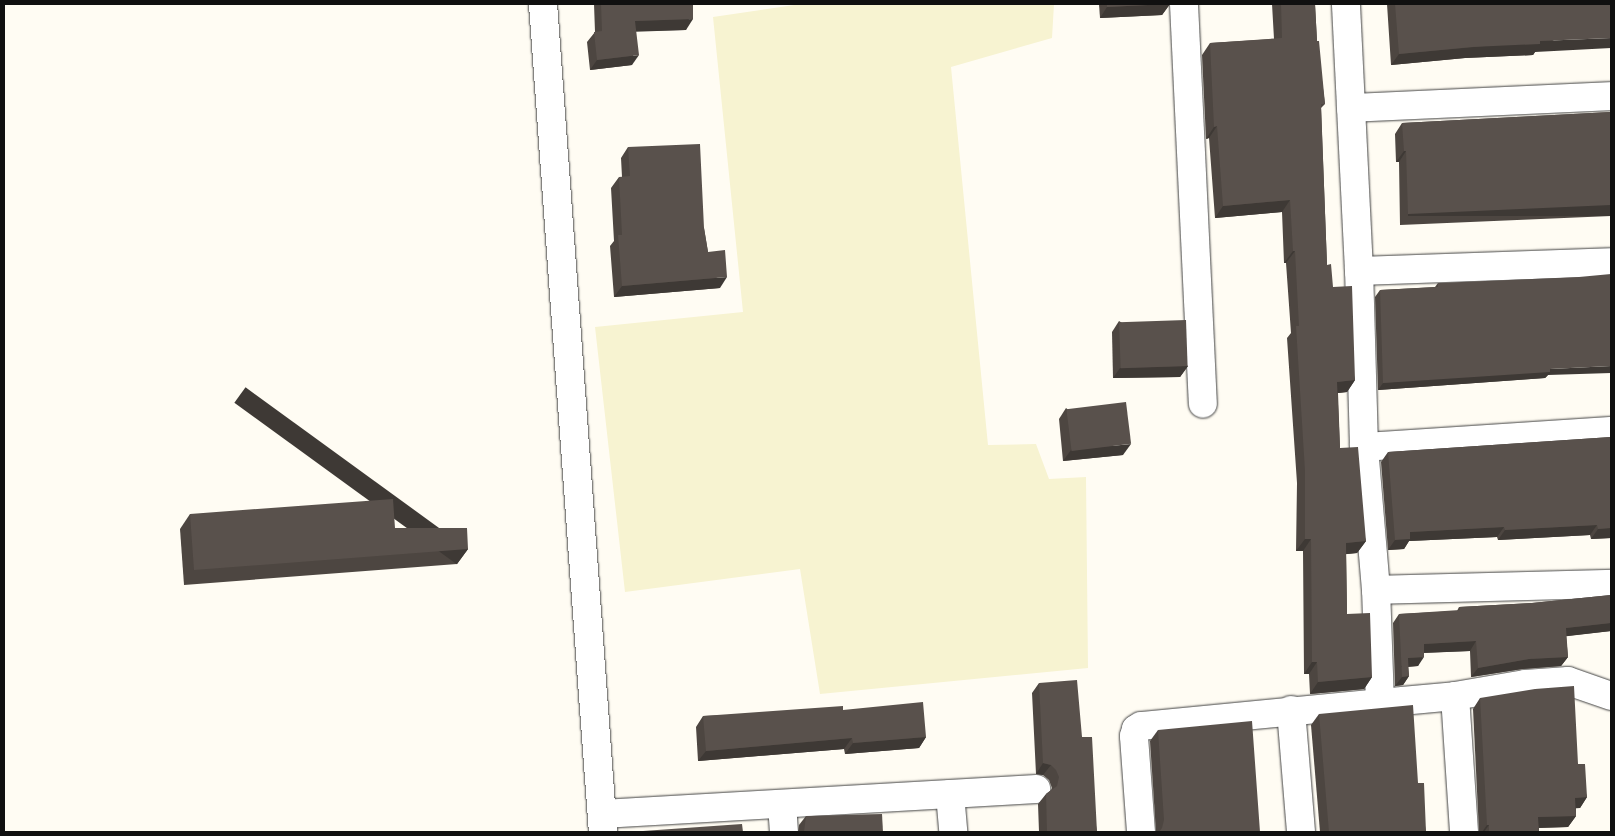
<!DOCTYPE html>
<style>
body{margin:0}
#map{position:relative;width:1615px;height:836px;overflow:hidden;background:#fffcf3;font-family:"Crimson Pro",serif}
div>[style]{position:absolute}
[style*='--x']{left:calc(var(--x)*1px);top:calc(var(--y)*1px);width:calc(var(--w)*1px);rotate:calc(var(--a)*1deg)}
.farmland>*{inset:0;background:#f7f3d1}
.roads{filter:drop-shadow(0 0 1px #434343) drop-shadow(0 0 1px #434343)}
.street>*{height:28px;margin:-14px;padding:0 14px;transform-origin:14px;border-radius:14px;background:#fff}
.wall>*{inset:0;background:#4d4641}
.shaded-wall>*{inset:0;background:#3e3935;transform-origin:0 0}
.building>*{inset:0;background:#59514c;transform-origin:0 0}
span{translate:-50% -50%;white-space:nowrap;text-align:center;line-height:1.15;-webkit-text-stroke:5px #fff;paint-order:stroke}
.frame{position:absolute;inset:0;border:5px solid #101010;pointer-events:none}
</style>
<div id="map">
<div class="farmland">
<div style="clip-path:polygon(801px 4px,1054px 4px,1052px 38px,951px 67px,988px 445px,1036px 444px,1049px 479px,1086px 477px,1088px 668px,820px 694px,800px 569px,625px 592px,595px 327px,743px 312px,713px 17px)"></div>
</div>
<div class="roads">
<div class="street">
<div style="--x:543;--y:4;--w:830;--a:85.86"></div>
<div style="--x:1184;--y:4;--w:400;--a:87.3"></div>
<div style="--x:1351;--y:108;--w:260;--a:-2.6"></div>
<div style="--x:1359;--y:271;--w:252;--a:-2"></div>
<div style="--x:1364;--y:447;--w:248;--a:-3.7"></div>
<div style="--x:1376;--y:590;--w:235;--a:-1.5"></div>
<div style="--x:1455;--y:696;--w:136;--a:86.2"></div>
<div style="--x:1380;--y:703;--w:75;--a:-5.3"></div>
<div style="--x:1455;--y:696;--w:71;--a:-9.7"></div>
<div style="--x:1525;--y:684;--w:43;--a:-4"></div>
<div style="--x:1568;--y:681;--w:46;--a:19.2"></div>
<div style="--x:1291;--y:710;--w:122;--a:85.3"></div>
<div style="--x:950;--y:794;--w:38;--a:85"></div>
<div style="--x:782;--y:804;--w:28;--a:86"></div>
<div style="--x:602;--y:814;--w:435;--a:-3.3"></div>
<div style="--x:1141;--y:832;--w:96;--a:-94.2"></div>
<div style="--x:1134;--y:736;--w:7;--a:-74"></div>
<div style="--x:1136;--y:729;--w:6;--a:-31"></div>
<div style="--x:1141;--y:726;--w:240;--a:-5.5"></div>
<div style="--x:1380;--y:703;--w:113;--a:-92"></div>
<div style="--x:1376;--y:590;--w:144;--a:-94.8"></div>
<div style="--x:1364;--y:447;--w:176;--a:-91.6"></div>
<div style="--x:1359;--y:271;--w:267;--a:-92.8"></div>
</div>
</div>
<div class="wall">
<div style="clip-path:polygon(594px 4px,693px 4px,686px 30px,636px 31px,632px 65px,590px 70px,587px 42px,595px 32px)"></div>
<div style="clip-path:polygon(1099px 4px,1170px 4px,1162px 15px,1100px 18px)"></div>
<div style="clip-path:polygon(1272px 4px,1315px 4px,1317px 41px,1325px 104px,1321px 108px,1327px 265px,1355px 380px,1347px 392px,1338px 393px,1340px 448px,1366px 541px,1357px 553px,1346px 554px,1347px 614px,1372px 677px,1364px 689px,1310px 694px,1309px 674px,1304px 674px,1303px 551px,1296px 551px,1297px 483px,1287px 338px,1291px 333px,1286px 263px,1284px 263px,1282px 212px,1215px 218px,1209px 138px,1206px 139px,1202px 55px,1210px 43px,1274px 39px)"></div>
<div style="clip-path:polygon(1387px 4px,1611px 4px,1535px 52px,1533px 55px,1465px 58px,1391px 65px)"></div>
<div style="clip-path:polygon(1611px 112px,1611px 216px,1400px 225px,1399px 162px,1396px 162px,1395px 134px,1402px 123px)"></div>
<div style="clip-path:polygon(628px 147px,704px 228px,708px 252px,720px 288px,614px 297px,610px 246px,614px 241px,611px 188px,619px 177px,622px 177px,621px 158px)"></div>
<div style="clip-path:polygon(1438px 283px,1548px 375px,1545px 378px,1378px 390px,1375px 297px,1380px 290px,1435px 287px)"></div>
<div style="clip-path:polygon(1119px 321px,1188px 366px,1180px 377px,1113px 378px,1112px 332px)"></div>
<div style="clip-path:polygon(1066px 408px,1123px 455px,1063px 461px,1059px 419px)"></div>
<div style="clip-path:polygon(1611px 437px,1611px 538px,1591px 539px,1590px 535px,1498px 540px,1497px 537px,1409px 541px,1404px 549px,1388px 550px,1381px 462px,1388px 452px)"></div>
<div style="clip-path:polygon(190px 514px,395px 528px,468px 549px,457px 564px,184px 585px,180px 529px)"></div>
<div style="clip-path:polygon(1611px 595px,1611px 631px,1566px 636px,1568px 657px,1561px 666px,1522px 669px,1471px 677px,1470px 651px,1424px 653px,1418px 666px,1408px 667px,1409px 676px,1403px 685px,1395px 686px,1393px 623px,1399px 614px,1457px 611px,1459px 607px,1532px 603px)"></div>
<div style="clip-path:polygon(1039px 683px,1082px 737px,1097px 832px,1039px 832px,1038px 804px,1046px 794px,1051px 790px,1052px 788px,1049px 780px,1043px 775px,1036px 774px,1032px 693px)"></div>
<div style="clip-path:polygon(1480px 698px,1578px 764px,1587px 797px,1580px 808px,1576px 808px,1576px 816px,1568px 827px,1539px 828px,1539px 832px,1479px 832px,1473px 709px)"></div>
<div style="clip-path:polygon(843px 710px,926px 737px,919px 748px,845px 754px,844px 749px,698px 761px,696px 727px,703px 716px)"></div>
<div style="clip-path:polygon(1319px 714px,1418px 783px,1426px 832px,1320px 832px,1311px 725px)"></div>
<div style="clip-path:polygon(1158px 730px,1260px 832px,1156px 832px,1150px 741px)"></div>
<div style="clip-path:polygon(806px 816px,883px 832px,798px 832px,799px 825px)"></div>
</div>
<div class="shaded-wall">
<div style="clip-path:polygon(1170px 4px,1162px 15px,1100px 18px,1107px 7px)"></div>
<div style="clip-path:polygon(693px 19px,686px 30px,628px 32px,635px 21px)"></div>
<div style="clip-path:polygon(1611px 38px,1611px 48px,1535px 52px,1533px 55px,1465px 58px,1391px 65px,1399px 54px,1540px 41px)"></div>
<div style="clip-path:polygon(639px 55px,632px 65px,590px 70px,597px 60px)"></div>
<div style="clip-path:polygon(1217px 126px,1209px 138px,1206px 139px,1214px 127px)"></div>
<div style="clip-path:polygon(1404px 151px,1406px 151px,1399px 162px,1396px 162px)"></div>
<div style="clip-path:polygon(1290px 200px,1282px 212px,1215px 218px,1223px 206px)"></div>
<div style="left:1611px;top:205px;width:11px;height:203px;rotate:90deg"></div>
<div style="clip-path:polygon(1293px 251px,1295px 251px,1286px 263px,1284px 263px)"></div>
<div style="clip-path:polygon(727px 277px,720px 288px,614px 297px,622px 286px)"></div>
<div style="clip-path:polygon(1188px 366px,1180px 377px,1113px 378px,1120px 368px)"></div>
<div style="clip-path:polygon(1611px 366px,1611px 373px,1548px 375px,1545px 378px,1378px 390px,1383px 383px,1550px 369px)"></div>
<div style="clip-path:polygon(1355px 380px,1347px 392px,1329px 394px,1337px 382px)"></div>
<div style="clip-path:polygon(1131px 444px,1123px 455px,1063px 461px,1071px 450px)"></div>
<div style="clip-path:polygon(1597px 525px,1590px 535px,1498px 540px,1505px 530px)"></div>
<div style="clip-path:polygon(1504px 527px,1497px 537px,1409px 541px,1404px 549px,1388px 550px,1395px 540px,1410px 532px)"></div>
<div style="clip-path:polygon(1611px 528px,1611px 538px,1591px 539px,1598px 529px)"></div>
<div style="clip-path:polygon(1305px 539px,1311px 539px,1303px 551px,1296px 551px)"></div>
<div style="clip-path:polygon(1366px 541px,1357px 553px,1338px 555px,1346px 543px)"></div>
<div style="left:468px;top:549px;width:19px;height:275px;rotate:126deg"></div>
<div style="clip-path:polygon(1611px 623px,1611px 631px,1560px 637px,1566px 628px)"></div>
<div style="clip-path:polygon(1476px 641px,1470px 651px,1417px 653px,1424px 644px)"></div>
<div style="clip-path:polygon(1424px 657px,1418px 666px,1401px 667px,1408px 658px)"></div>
<div style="clip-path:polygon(1568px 657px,1561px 666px,1522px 669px,1471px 677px,1478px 668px,1529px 659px)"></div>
<div style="clip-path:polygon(1312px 662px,1317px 662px,1309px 674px,1304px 674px)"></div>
<div style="clip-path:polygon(1409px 676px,1403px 685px,1395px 686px,1402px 677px)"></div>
<div style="clip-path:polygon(1372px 677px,1364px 689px,1310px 694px,1318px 682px)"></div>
<div style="clip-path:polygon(926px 737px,919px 748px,845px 754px,853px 743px)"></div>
<div style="clip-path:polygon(852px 738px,844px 749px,698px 761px,706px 751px)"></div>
<div style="clip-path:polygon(1043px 763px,1051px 765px,1043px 775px,1036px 774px)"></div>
<div style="clip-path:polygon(1587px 797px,1580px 808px,1567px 809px,1575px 798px)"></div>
<div style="clip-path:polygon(1576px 816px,1568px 827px,1531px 828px,1538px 817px)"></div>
<div style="clip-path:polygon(1487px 825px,1489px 825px,1484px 832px,1482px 832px)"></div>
</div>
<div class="building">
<div style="clip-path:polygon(601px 4px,693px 4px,693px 19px,635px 21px,639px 55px,597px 60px,594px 32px,602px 31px)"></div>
<div style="clip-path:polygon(1107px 4px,1168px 4px,1107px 7px)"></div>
<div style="clip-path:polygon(1281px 4px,1315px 4px,1317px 41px,1319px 41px,1325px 104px,1321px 104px,1327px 265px,1331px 264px,1333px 287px,1352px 286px,1355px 380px,1337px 382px,1340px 448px,1358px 447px,1366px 541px,1346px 543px,1347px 614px,1370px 613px,1372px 677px,1318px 682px,1317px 662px,1312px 662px,1311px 539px,1305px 539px,1305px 471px,1296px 326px,1299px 326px,1295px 251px,1293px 251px,1290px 200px,1223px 206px,1217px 126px,1214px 127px,1210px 43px,1282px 38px)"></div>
<div style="clip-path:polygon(1395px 4px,1611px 4px,1611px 38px,1540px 41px,1540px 44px,1472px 47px,1399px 54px)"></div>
<div style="clip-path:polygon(1611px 112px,1611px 205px,1408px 214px,1406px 151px,1404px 151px,1402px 123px)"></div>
<div style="clip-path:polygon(700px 144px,704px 228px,708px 252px,725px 250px,727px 277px,622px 286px,618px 235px,622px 235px,619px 177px,630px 176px,628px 147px)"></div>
<div style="clip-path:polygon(1611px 274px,1611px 366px,1550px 369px,1550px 372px,1383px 383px,1380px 290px,1438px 287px,1438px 283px,1579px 277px)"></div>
<div style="left:1186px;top:320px;width:46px;height:67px;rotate:88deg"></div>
<div style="left:1126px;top:402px;width:42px;height:60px;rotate:83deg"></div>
<div style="clip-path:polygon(1611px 437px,1611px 528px,1598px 529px,1597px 525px,1505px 530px,1504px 527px,1410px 532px,1410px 539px,1395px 540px,1388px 452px)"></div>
<div style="clip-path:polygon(393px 499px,395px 528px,467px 528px,468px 549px,194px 570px,190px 514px)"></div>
<div style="clip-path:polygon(1611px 595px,1611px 623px,1566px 628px,1568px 657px,1529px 659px,1478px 668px,1476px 641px,1424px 644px,1424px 657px,1408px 658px,1409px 676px,1402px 677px,1399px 614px,1460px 610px,1459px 607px,1532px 603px)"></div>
<div style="clip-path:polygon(1077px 680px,1082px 737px,1092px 737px,1097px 832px,1047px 832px,1046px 794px,1057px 786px,1059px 777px,1056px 770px,1051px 765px,1043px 763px,1039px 683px)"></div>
<div style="clip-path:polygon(1574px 686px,1578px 764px,1585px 764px,1587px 797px,1575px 798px,1576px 816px,1538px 817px,1539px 832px,1489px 832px,1489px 825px,1487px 825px,1480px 698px,1535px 689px)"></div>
<div style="clip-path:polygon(923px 702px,926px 737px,853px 743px,852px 738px,706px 751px,703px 716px,843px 706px,843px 710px)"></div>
<div style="clip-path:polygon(1413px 705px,1418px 783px,1424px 783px,1426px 832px,1329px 832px,1319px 714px)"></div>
<div style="clip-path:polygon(1252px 721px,1260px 832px,1159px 832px,1162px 828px,1164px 820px,1158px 730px)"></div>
<div style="clip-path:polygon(882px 814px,883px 832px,804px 832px,806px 816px)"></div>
<div style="clip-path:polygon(742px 824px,743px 832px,643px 832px,643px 831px)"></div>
</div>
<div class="frame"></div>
</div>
